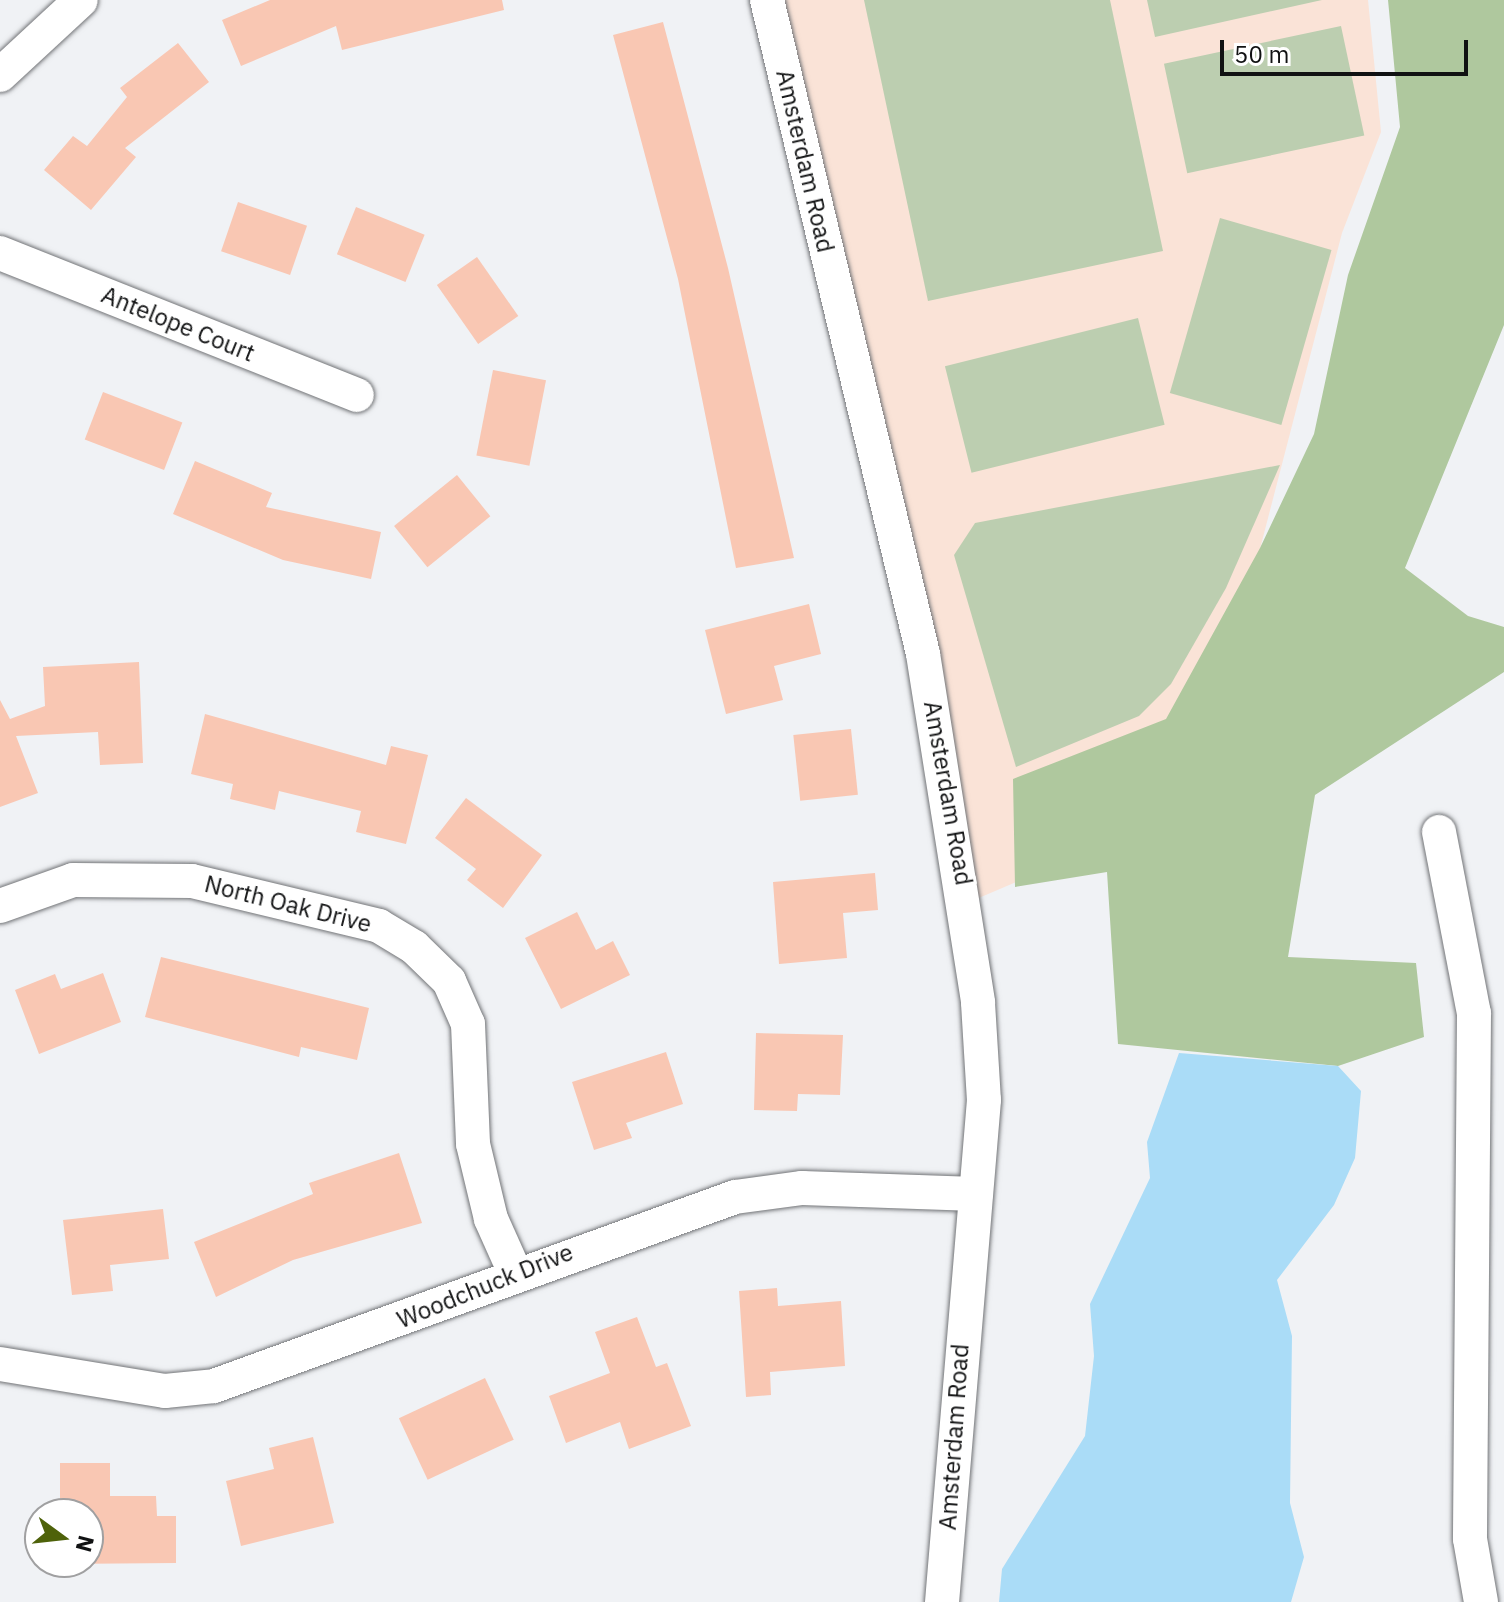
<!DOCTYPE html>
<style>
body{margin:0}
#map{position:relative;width:1504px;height:1602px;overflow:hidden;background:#f0f2f5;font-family:"IBM Plex Sans",sans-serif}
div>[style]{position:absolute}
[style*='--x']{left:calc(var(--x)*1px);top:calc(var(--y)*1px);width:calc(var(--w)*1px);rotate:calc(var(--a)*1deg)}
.education>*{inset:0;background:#fae3d7}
.green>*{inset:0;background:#bcceb0;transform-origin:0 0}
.forest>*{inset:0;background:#afc89e}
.water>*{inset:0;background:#aadcf7}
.building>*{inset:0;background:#f9c7b3;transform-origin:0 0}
.roads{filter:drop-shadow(0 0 2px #727477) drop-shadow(0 0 2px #727477)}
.minor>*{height:34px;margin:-17px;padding:0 17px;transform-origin:17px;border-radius:17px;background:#fff}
span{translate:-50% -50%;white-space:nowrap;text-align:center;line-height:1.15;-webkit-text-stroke:6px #fff;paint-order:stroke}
.street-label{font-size:24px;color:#111213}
.north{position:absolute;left:24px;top:1498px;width:80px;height:80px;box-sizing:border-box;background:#fff;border:2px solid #a0a0a1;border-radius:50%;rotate:105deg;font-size:22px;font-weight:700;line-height:32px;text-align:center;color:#111213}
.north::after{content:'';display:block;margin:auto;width:28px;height:36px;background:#4e620a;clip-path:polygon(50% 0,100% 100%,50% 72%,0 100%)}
.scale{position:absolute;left:1220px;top:40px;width:248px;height:36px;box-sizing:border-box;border:4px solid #111213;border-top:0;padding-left:10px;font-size:24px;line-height:28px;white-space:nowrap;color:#111213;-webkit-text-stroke:6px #fff;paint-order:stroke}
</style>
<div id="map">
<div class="education">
<div style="clip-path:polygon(767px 0,1368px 0,1381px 132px,1342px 233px,1193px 807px,967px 903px)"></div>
</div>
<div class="green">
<div style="clip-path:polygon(864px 0,1110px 0,1163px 251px,928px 301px)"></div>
<div style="clip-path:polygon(1147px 0,1322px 0,1155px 37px)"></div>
<div style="left:1341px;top:26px;width:112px;height:181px;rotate:78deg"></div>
<div style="left:1220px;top:218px;width:116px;height:182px;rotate:16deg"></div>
<div style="left:1138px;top:318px;width:110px;height:199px;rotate:76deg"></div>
<div style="clip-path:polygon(1280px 465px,1226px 588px,1171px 684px,1139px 716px,1016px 767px,954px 555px,975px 523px)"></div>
</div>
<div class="forest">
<div style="clip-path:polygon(1388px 0,1504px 0,1504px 325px,1405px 568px,1468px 616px,1504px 627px,1504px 672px,1315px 795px,1288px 957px,1416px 963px,1424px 1037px,1338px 1066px,1118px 1044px,1107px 872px,1015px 887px,1013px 779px,1166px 719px,1260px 548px,1314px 434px,1348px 275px,1400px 127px)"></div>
</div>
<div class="water">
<div style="clip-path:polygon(1179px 1053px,1338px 1066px,1361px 1091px,1355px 1158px,1334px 1205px,1277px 1280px,1292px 1336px,1290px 1503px,1304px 1557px,1291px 1602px,999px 1602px,1002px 1569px,1085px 1436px,1094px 1356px,1090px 1304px,1150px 1178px,1147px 1142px)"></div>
</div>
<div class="building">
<div style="clip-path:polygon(270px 0,502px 0,504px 10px,342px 50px,336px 26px,241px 66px,222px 20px)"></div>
<div style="clip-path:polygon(663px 22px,728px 268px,794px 558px,736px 568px,678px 279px,613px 35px)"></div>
<div style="clip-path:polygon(178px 43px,209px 82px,125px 148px,136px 157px,91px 210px,44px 170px,73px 136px,87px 146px,127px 97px,120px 88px)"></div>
<div style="left:238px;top:202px;width:73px;height:52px;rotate:19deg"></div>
<div style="left:356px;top:207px;width:74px;height:51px;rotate:22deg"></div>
<div style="left:477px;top:257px;width:72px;height:49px;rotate:55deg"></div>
<div style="left:493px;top:370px;width:54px;height:87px;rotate:11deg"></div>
<div style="left:103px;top:392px;width:85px;height:51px;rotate:21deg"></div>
<div style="clip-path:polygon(195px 461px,272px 493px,266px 507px,381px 532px,371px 579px,283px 560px,173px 514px)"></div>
<div style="left:457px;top:475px;width:53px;height:81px;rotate:51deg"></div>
<div style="clip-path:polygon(809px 604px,821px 654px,774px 666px,783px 700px,726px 714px,705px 630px)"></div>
<div style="clip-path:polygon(139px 662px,143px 763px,100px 765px,98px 732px,16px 736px,38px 793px,0 807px,0 700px,10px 719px,45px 706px,43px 667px)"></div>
<div style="clip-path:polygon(205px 714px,386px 765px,391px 746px,428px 755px,406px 844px,356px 832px,361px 811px,279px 791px,275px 810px,230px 799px,233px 784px,191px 774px)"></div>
<div style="left:851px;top:729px;width:66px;height:58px;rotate:84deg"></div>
<div style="clip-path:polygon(466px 798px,542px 855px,503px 908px,467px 880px,476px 869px,435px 838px)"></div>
<div style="clip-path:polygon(875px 873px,878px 910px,843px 913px,847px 958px,779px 964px,773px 882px)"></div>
<div style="clip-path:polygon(577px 912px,596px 950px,613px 941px,630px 975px,561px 1009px,525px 938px)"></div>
<div style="clip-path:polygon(161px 957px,369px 1008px,357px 1060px,301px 1047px,299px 1057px,145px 1017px)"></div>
<div style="clip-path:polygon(103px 973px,121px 1022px,39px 1054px,15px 990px,55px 974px,61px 989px)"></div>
<div style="clip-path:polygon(756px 1033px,843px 1035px,840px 1095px,798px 1094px,797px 1111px,754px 1110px)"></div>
<div style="clip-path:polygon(666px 1052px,683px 1104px,626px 1123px,632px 1138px,594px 1150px,572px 1082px)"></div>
<div style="clip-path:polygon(399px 1153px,422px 1223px,293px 1260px,216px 1297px,194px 1242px,313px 1194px,309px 1183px)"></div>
<div style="clip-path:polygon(163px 1209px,169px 1259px,110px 1265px,113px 1291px,72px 1295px,63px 1220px)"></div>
<div style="clip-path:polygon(777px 1288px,778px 1306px,841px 1301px,845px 1366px,770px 1372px,771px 1395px,746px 1397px,739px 1291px)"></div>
<div style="clip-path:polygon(637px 1317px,656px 1367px,667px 1363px,691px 1426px,629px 1449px,620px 1422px,566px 1443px,549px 1396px,610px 1373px,595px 1332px)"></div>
<div style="left:485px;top:1378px;width:68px;height:95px;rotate:65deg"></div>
<div style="clip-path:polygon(313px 1437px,334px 1523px,241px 1546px,226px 1481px,274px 1469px,269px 1448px)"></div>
<div style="clip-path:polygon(60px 1463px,110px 1463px,110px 1496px,156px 1496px,157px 1516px,176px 1516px,176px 1563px,60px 1564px,88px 1562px,88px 1514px,60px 1514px)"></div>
</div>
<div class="roads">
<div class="minor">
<div style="--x:767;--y:0;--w:672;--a:76.58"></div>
<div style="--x:923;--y:654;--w:353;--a:81"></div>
<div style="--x:978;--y:1003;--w:97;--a:86.5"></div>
<div style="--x:984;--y:1100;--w:504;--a:94.78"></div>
<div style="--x:0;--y:75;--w:110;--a:-42.8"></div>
<div style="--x:0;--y:253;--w:384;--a:21.7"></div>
<div style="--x:1439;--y:832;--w:184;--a:79.1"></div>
<div style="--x:1474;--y:1013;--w:526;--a:90.44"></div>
<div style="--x:1470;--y:1539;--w:64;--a:80.1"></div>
<div style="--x:0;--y:906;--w:77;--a:-19.6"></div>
<div style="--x:73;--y:880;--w:119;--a:0.5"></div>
<div style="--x:192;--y:881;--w:192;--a:13.5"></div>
<div style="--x:379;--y:926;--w:41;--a:31"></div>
<div style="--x:414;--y:947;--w:49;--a:44.2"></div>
<div style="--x:449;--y:981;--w:47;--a:66.2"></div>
<div style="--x:468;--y:1024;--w:120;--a:87.6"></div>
<div style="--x:473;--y:1144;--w:77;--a:76.5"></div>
<div style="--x:491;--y:1219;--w:61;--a:65.9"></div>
<div style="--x:0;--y:1364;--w:167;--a:9.3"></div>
<div style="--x:165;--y:1391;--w:49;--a:-5.8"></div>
<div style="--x:214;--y:1386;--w:554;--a:-19.94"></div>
<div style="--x:735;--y:1197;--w:68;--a:-7.7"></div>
<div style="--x:802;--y:1188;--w:174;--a:2"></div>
</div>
</div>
<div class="street-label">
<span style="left:805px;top:161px;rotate:77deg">Amsterdam Road</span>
<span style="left:178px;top:324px;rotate:22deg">Antelope Court</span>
<span style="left:948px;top:793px;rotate:80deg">Amsterdam Road</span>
<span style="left:288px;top:904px;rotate:14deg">North Oak Drive</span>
<span style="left:485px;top:1286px;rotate:-22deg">Woodchuck Drive</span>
<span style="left:954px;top:1437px;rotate:-86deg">Amsterdam Road</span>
</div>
<div class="north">N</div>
<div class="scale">50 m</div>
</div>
